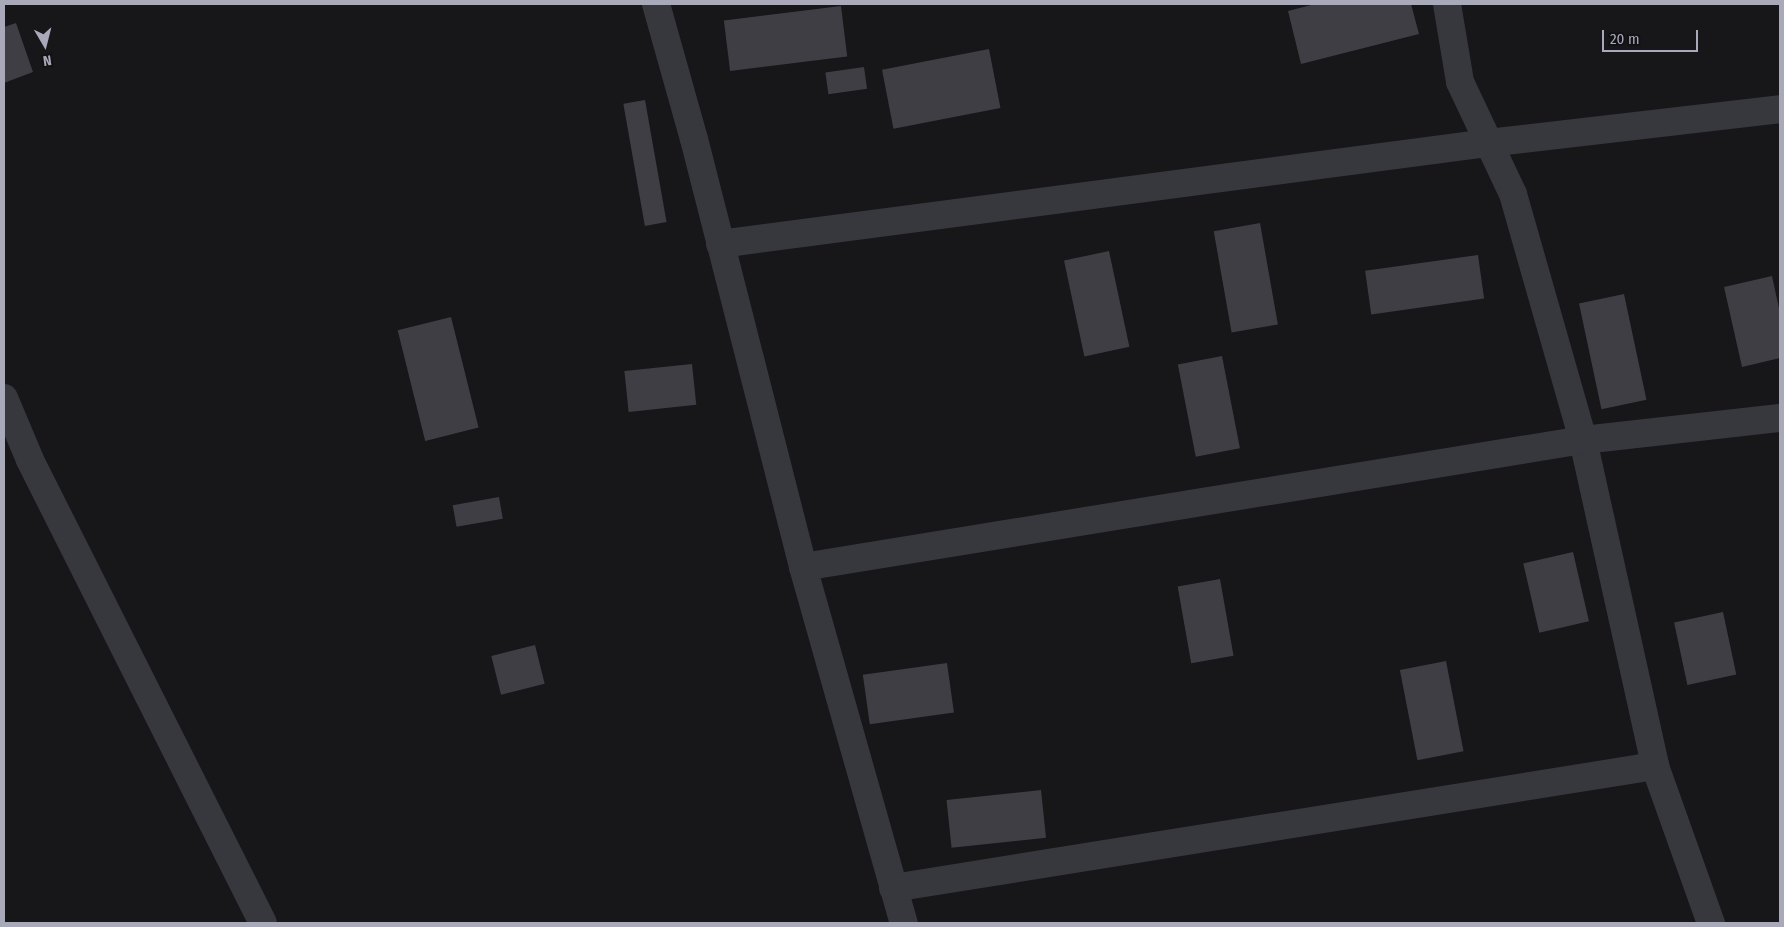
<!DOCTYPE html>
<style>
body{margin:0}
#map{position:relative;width:1784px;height:927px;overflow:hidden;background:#171619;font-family:"Fira Sans Condensed",sans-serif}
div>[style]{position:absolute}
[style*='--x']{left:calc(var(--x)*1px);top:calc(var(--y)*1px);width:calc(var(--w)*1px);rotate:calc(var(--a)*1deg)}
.building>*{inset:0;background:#3e3e44;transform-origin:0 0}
.minor>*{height:28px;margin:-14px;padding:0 14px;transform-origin:14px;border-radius:14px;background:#37373e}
span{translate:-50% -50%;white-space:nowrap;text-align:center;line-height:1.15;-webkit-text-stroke:4px #121114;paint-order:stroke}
.frame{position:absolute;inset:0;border:5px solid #a8aaba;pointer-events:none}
.north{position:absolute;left:20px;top:20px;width:50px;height:50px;-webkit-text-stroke:4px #121114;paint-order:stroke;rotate:172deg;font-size:14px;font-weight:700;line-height:20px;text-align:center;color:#a8aaba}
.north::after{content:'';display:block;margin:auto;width:18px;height:22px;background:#a8aaba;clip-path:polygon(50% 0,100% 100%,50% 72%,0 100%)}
.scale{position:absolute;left:1602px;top:30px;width:96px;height:22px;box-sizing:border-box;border:2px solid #a8aaba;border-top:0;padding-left:6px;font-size:15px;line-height:18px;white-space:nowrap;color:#a8aaba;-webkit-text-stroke:4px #121114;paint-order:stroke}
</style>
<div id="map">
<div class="building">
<div style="clip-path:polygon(1315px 4px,1411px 4px,1419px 34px,1301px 64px,1288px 11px)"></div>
<div style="left:841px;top:6px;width:51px;height:118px;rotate:83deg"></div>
<div style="clip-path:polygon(16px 23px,33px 72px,4px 83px,4px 27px)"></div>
<div style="left:989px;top:49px;width:60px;height:109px;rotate:79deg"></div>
<div style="left:864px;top:67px;width:22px;height:39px;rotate:82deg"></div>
<div style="left:645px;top:100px;width:124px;height:22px;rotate:80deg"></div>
<div style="left:1260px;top:223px;width:103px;height:47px;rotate:80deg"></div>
<div style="left:1109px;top:251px;width:98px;height:46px;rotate:78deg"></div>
<div style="left:1478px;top:255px;width:44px;height:114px;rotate:82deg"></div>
<div style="clip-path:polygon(1772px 276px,1780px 313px,1780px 358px,1742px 367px,1724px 287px)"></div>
<div style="left:1624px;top:294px;width:108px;height:46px;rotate:78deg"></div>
<div style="left:451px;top:317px;width:114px;height:55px;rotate:76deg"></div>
<div style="left:1222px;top:356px;width:94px;height:45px;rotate:79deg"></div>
<div style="left:692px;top:364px;width:41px;height:68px;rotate:84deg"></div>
<div style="left:499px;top:497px;width:22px;height:47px;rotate:80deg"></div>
<div style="left:1573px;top:552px;width:71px;height:51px;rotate:77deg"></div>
<div style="left:1220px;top:579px;width:78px;height:43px;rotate:80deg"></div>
<div style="left:1723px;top:612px;width:64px;height:50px;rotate:78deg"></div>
<div style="left:535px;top:645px;width:40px;height:45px;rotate:76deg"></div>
<div style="left:1446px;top:661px;width:92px;height:47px;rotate:79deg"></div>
<div style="left:947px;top:663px;width:50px;height:85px;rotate:82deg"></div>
<div style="left:1041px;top:790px;width:48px;height:95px;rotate:84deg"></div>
</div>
<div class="minor">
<div style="--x:656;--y:4;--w:140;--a:74.3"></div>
<div style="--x:694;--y:139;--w:442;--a:75.7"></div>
<div style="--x:803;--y:567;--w:370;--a:74.2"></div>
<div style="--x:1447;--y:4;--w:79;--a:80.5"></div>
<div style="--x:1460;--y:82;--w:124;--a:64.7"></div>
<div style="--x:1513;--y:194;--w:256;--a:74.1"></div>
<div style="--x:1583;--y:440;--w:334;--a:77.5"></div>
<div style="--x:1655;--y:766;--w:167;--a:70.4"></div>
<div style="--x:720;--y:244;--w:775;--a:-7.49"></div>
<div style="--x:1488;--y:143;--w:294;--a:-6.6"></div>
<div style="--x:4;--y:398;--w:67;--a:67.2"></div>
<div style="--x:30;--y:460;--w:518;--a:63.29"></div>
<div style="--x:803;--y:567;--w:790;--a:-9.25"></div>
<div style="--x:1583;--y:440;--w:198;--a:-6.4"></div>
<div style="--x:893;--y:888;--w:772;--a:-9.1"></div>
</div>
<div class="frame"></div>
<div class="north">N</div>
<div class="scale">20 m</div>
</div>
